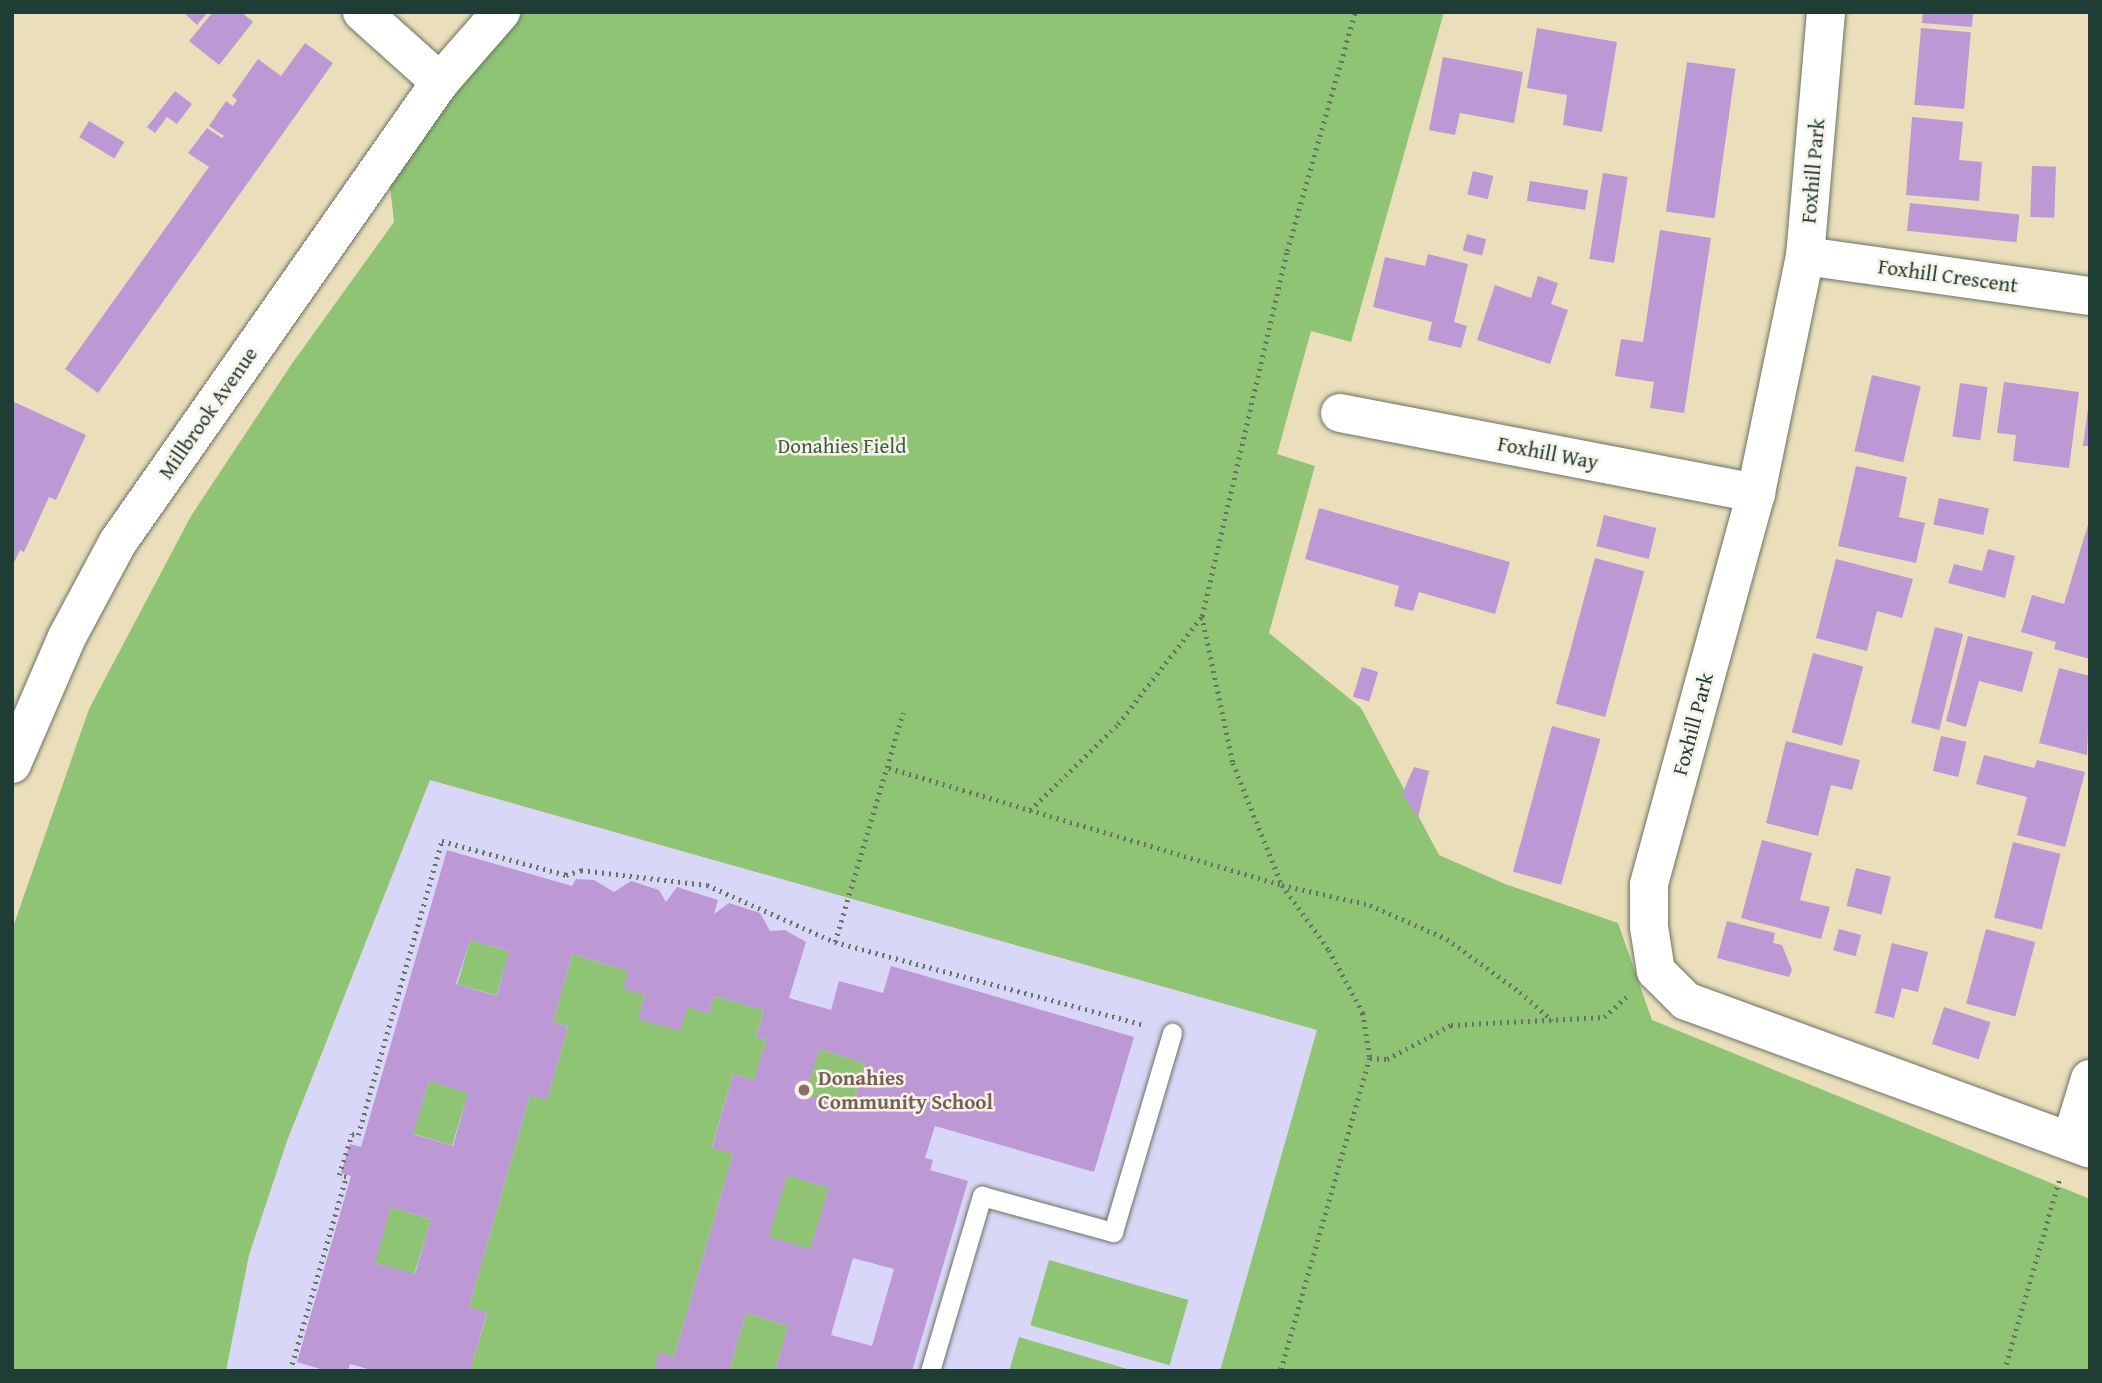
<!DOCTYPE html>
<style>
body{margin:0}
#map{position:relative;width:2102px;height:1383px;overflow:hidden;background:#ebdeba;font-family:"Gentium Book Plus",serif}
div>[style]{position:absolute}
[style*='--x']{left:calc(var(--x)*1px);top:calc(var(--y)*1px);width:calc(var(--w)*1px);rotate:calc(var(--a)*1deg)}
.built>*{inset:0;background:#d9d7f8}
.green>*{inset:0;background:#90c475;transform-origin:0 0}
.building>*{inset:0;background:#bc99d5;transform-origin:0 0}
.path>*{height:4.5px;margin-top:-2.25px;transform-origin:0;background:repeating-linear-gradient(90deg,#667563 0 2px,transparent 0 7px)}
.roads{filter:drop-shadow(0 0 2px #667563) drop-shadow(0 0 2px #667563)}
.service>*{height:19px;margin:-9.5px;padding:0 9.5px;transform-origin:9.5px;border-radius:9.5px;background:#fff}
.minor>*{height:38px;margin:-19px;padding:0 19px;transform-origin:19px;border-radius:19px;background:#fff}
.dots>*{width:19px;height:19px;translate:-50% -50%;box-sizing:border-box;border:4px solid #f7f3e8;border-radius:50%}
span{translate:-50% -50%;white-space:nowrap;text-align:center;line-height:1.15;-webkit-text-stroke:5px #f7f3e8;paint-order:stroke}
.street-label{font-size:21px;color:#1f3d34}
.park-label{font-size:21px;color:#3b5f44}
.education-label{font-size:21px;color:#785e54;font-weight:700}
.left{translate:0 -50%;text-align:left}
.frame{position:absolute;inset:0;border:14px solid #1f3d34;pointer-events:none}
</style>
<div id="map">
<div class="built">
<div style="clip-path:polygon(430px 780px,1317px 1030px,1220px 1371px,226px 1371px,249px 1255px,287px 1141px)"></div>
</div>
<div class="green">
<div style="clip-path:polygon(502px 12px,1444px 12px,1351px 342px,1311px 331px,1277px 454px,1315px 466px,1269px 633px,1361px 708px,1439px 855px,1505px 884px,1618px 923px,1652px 1020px,2090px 1199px,2090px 1371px,1220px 1371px,1317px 1030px,430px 780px,287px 1141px,249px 1255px,226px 1371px,12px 1371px,12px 930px,89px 709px,191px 516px,291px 365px,394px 222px,387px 159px)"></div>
<div style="left:470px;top:940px;width:41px;height:46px;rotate:16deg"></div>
<div style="clip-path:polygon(572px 954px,628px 971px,645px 995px,638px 1019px,688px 1007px,709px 1014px,714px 996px,764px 1010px,756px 1037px,766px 1040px,754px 1080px,733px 1074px,712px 1147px,733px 1154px,674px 1357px,659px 1353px,654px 1371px,470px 1371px,487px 1313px,469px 1307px,530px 1095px,547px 1100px,568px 1027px,553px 1022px)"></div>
<div style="left:819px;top:1049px;width:48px;height:48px;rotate:17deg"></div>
<div style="left:429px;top:1081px;width:41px;height:55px;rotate:17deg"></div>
<div style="left:787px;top:1175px;width:44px;height:65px;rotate:17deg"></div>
<div style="left:391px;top:1207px;width:42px;height:58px;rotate:17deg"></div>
<div style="left:1049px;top:1260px;width:145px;height:68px;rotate:16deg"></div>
<div style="clip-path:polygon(746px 1313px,788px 1326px,775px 1371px,729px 1371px)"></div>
<div style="clip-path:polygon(1019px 1337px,1134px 1371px,1009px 1371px)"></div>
</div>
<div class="building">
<div style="clip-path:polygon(183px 12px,208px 12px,197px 25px)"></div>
<div style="clip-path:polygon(213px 12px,241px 12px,253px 22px,219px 65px,189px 41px)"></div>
<div style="clip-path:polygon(1923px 12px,1973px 12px,1972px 27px,1922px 23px)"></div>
<div style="clip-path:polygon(1537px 28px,1617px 42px,1602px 132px,1563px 125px,1567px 95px,1527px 88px)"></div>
<div style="left:1921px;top:28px;width:50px;height:77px;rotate:5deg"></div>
<div style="clip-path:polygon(305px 43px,333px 63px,98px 393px,65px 369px,209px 167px,188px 153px,207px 128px,222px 138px,224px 136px,209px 126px,226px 101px,233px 106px,237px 100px,232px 96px,258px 59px,281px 76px)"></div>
<div style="clip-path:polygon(1443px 57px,1523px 72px,1514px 123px,1460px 113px,1455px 135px,1429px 130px)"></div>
<div style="left:1687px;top:62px;width:49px;height:151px;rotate:8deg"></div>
<div style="clip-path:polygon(175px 91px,192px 104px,177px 124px,167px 117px,155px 133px,147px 127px)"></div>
<div style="clip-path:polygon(1912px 117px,1963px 122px,1959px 160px,1982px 162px,1979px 201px,1906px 195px)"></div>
<div style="left:89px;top:121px;width:41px;height:19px;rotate:31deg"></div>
<div style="left:2032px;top:166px;width:24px;height:51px;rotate:2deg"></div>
<div style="left:1473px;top:171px;width:21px;height:24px;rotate:14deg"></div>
<div style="left:1603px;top:173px;width:25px;height:87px;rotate:9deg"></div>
<div style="left:1530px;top:181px;width:59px;height:20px;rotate:9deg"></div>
<div style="left:1910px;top:203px;width:110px;height:28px;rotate:6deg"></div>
<div style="clip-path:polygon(1660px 230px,1711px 238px,1684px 413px,1650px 408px,1654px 382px,1615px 376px,1621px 339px,1643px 342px)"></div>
<div style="left:1467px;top:234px;width:20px;height:17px;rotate:15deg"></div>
<div style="clip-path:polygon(1428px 254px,1468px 264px,1454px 322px,1467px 326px,1461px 348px,1428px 340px,1432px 322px,1373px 307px,1385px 257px,1425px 266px)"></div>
<div style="clip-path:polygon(1538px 276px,1558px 283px,1551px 304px,1568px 310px,1550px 364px,1477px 340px,1495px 285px,1531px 298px)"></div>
<div style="left:1872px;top:375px;width:50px;height:78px;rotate:13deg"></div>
<div style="clip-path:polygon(2004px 382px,2079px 392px,2069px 468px,2013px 461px,2016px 435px,1997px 433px)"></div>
<div style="left:1960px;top:383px;width:28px;height:54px;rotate:8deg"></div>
<div style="clip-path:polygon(12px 401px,86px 435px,56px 500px,49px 497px,24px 552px,20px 550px,12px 567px)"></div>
<div style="clip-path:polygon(2088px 408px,2090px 408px,2090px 446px,2083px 446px)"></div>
<div style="clip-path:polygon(1856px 466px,1907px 477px,1899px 517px,1925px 523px,1916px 563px,1838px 546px)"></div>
<div style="left:1939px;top:498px;width:51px;height:27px;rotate:12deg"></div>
<div style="clip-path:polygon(1319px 508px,1510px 562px,1495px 614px,1419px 592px,1413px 611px,1394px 606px,1399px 586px,1305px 559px)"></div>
<div style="left:1604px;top:515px;width:54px;height:32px;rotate:14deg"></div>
<div style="clip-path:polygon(2090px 518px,2090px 659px,2054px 649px,2056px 642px,2021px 632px,2032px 595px,2064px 604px)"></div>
<div style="clip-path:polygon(1988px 549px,2015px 556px,2005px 598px,1948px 583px,1954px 564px,1982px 571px)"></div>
<div style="left:1595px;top:558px;width:51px;height:151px;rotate:15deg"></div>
<div style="clip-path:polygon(1836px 559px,1913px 579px,1902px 618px,1877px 611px,1867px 651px,1816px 638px)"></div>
<div style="left:1935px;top:627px;width:29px;height:99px;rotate:14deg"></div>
<div style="clip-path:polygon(1968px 636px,2033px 652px,2022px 692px,1979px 681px,1966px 727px,1946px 721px)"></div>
<div style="left:1813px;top:653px;width:52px;height:82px;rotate:15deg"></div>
<div style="left:1362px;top:667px;width:17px;height:31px;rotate:17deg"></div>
<div style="clip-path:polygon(2059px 668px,2090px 676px,2087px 755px,2039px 743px)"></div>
<div style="left:1552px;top:726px;width:50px;height:151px;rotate:15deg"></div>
<div style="left:1941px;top:736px;width:26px;height:36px;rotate:13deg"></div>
<div style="clip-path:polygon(1786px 741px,1860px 760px,1852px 790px,1831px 785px,1818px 836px,1766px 823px)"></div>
<div style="clip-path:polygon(1984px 755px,2034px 768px,2037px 760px,2085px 772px,2065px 847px,2017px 835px,2027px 797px,1976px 784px)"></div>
<div style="clip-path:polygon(1414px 767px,1429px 771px,1418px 818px,1402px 794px)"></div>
<div style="clip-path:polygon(1762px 840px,1812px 853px,1800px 900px,1830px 907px,1821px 939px,1741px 918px)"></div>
<div style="left:2013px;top:842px;width:49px;height:78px;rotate:14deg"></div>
<div style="clip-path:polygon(evenodd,447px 850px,572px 886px,576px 879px,594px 880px,614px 892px,631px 881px,659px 890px,666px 902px,677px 887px,718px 900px,714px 914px,729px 903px,760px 913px,770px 931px,785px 930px,806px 942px,789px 998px,831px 1010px,839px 981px,883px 993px,891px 966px,1134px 1037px,1094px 1172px,935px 1126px,925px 1158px,933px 1160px,930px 1170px,968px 1181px,912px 1371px,775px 1371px,788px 1326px,746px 1313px,729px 1371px,654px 1371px,659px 1352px,674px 1357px,733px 1154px,712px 1148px,733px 1074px,754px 1080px,766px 1040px,756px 1037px,764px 1010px,714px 996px,709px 1014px,688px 1007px,680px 1031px,638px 1019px,645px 995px,623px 989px,628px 971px,572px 954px,553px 1022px,568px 1027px,547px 1100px,530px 1095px,469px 1307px,487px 1312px,470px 1371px,375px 1371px,350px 1364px,348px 1371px,327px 1371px,297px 1362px,351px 1176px,341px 1173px,350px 1144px,361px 1147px,447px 850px,470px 940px,509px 951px,497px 996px,456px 984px,470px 940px,447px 850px,819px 1049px,865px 1063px,851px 1109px,806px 1095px,819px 1049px,447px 850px,429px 1081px,468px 1093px,453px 1146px,413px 1134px,429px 1081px,447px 850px,787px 1175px,829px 1188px,810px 1249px,769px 1237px,787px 1175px,447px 850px,391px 1207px,431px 1219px,415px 1274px,375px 1263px,391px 1207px,447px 850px,853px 1258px,894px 1269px,872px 1346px,831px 1335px,853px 1258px)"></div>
<div style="left:1856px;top:868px;width:36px;height:39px;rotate:14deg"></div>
<div style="clip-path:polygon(1727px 921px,1775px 933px,1773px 943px,1782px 945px,1792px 970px,1789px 977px,1717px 958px)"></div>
<div style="left:1839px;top:929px;width:23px;height:22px;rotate:15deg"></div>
<div style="left:1986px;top:929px;width:51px;height:77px;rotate:15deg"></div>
<div style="clip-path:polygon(1892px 943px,1928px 952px,1918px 992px,1902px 988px,1894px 1018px,1875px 1013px)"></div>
<div style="left:1944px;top:1007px;width:49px;height:39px;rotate:18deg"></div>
</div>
<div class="path">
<div style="--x:1202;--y:616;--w:150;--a:78.1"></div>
<div style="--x:1233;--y:763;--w:131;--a:68.1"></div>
<div style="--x:1282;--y:885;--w:80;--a:54.1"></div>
<div style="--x:1329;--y:950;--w:72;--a:61.6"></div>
<div style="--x:1363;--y:1013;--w:46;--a:81.2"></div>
<div style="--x:1370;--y:1058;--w:325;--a:105.9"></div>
<div style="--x:889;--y:768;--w:410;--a:16.6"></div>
<div style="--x:1282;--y:885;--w:90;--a:12.8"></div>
<div style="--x:1370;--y:905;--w:84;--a:23.8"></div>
<div style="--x:1447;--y:939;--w:90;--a:36"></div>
<div style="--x:1520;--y:992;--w:43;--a:41.2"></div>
<div style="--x:1030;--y:810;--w:123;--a:-44.3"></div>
<div style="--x:1118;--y:724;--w:137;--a:-52.1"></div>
<div style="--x:1202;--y:616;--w:375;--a:-76.9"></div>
<div style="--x:1287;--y:251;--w:248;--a:-74.1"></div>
<div style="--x:835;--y:942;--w:239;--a:-73.5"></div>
<div style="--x:1370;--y:1058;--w:17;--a:3"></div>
<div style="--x:1387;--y:1059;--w:72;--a:-28"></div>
<div style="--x:1451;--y:1025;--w:153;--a:-3"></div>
<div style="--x:1604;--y:1017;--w:30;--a:-42"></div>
<div style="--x:290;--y:1371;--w:202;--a:-73.9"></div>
<div style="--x:346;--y:1177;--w:7;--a:-164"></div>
<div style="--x:339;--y:1175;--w:43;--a:-72.4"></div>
<div style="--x:352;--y:1134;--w:6;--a:9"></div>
<div style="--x:358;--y:1135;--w:306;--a:-74.1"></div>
<div style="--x:442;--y:841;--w:129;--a:15.3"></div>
<div style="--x:566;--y:875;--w:16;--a:-18"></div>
<div style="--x:581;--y:870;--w:127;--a:6.8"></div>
<div style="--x:707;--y:885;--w:140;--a:24"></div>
<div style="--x:835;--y:942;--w:321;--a:15"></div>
<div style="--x:2004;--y:1371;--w:199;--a:-73.9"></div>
</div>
<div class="roads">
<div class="service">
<div style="--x:930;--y:1371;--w:183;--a:-73.5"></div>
<div style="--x:982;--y:1196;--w:136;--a:15.4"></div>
<div style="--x:1113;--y:1232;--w:208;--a:-73.5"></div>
</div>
<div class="minor">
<div style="--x:362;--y:12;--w:105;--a:41.9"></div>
<div style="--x:1826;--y:12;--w:245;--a:94.9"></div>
<div style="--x:1805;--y:256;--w:242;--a:101.7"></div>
<div style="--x:1756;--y:493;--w:406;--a:105.3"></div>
<div style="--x:1649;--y:885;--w:42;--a:90"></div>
<div style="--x:1649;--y:927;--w:45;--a:81"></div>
<div style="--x:1656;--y:971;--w:42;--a:45"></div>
<div style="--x:1686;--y:1001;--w:430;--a:20.1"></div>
<div style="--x:1805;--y:256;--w:288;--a:8"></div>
<div style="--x:1340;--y:413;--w:424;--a:10.9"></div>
<div style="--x:12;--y:764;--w:138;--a:-66.6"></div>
<div style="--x:67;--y:637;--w:108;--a:-61.8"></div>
<div style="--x:118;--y:542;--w:562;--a:-55.01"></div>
<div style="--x:440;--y:82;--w:93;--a:-48.9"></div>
<div style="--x:2071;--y:1141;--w:65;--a:-73"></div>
</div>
</div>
<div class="dots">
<div style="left:804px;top:1090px;background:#8d6e63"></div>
</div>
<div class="street-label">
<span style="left:1813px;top:171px;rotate:-85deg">Foxhill Park</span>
<span style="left:1948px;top:276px;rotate:8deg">Foxhill Crescent</span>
<span style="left:208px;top:413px;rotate:-55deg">Millbrook Avenue</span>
<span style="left:1548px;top:453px;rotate:11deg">Foxhill Way</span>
<span style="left:1693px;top:724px;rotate:-75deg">Foxhill Park</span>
</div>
<div class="park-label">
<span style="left:842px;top:446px">Donahies Field</span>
</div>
<div class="education-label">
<span class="left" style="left:818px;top:1090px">Donahies<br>Community School</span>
</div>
<div class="frame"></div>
</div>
